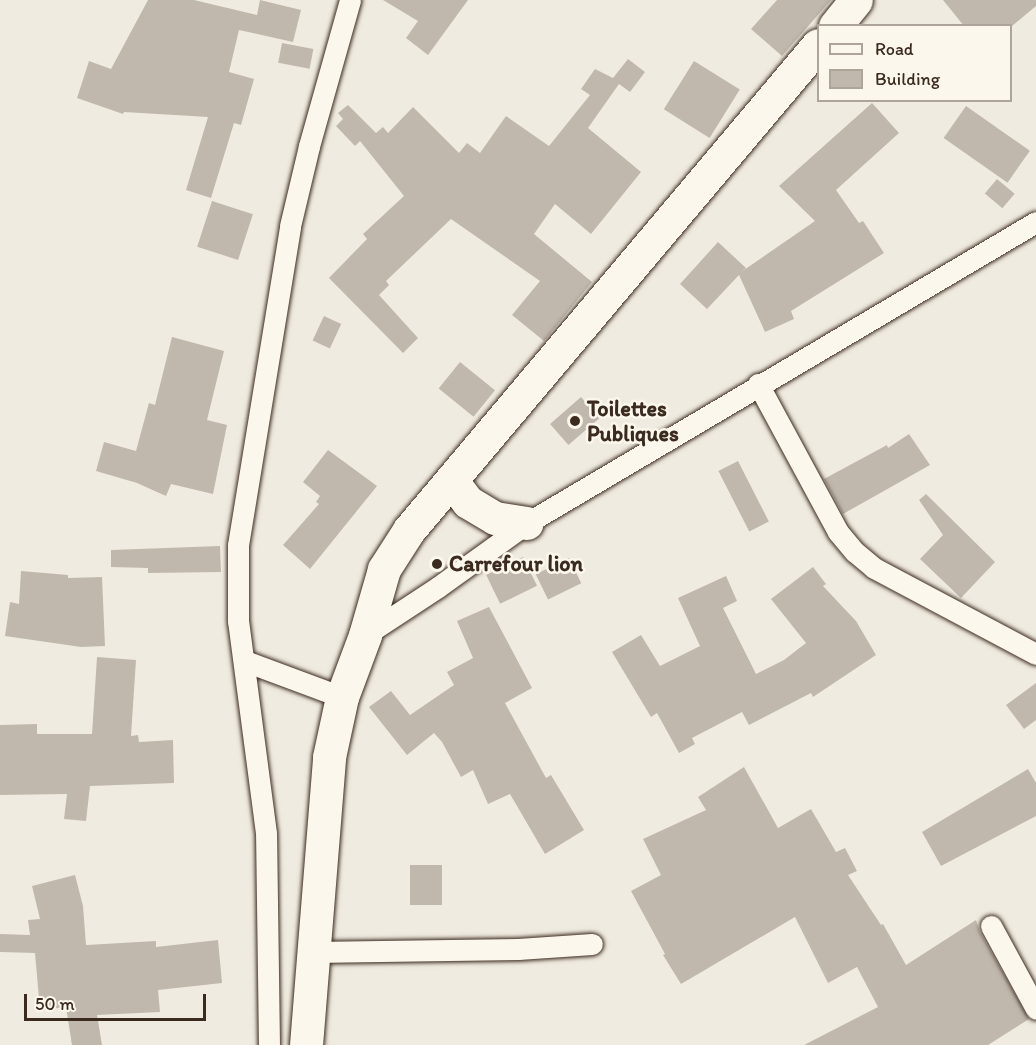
<!DOCTYPE html>
<style>
body{margin:0}
#map{position:relative;width:1036px;height:1045px;overflow:hidden;background:#f0ebe0;font-family:Itim,sans-serif}
div>[style]{position:absolute}
[style*='--x']{left:calc(var(--x)*1px);top:calc(var(--y)*1px);width:calc(var(--w)*1px);rotate:calc(var(--a)*1deg)}
.building>*{inset:0;background:#c0b8ad;transform-origin:0 0}
.roads{filter:drop-shadow(0 0 2px #3b2a1e) drop-shadow(0 0 2px #3b2a1e)}
.minor>*{height:21px;margin:-10.5px;padding:0 10.5px;transform-origin:10.5px;border-radius:10.5px;background:#fbf7ec}
.primary>*{height:33px;margin:-16.5px;padding:0 16.5px;transform-origin:16.5px;border-radius:16.5px;background:#fbf7ec}
.dots>*{width:16px;height:16px;translate:-50% -50%;box-sizing:border-box;border:3px solid #fbf7ec;border-radius:50%}
span{translate:-50% -50%;white-space:nowrap;text-align:center;line-height:1.15;-webkit-text-stroke:5px #fbf7ec;paint-order:stroke}
.poi-label{font-size:22px;color:#3b2a1e;font-weight:700}
.left{translate:0 -50%;text-align:left}
.legend{position:absolute;left:817px;top:24px;width:195px;height:78px;box-sizing:border-box;background:#fbf7ec;border:2px solid #aea59a;margin:0;padding:8px 10px;list-style:none;font-size:18px;color:#3b2a1e}
.legend li{display:flex;align-items:center;gap:12px;height:30px}
.legend b{width:30px;border:2px solid #aea59a}
.scale{position:absolute;left:24px;top:994px;width:182px;height:27px;box-sizing:border-box;border:3px solid #3b2a1e;border-top:0;padding-left:8px;font-size:18px;line-height:21px;white-space:nowrap;color:#3b2a1e;-webkit-text-stroke:4px #fbf7ec;paint-order:stroke}
</style>
<div id="map">
<div class="building">
<div style="clip-path:polygon(148px 0,194px 0,257px 15px,260px 0,301px 10px,293px 42px,239px 30px,229px 72px,254px 79px,241px 125px,234px 123px,211px 198px,186px 190px,208px 117px,124px 112px,123px 114px,77px 98px,89px 61px,111px 69px)"></div>
<div style="clip-path:polygon(383px 0,468px 0,428px 55px,406px 38px,418px 21px)"></div>
<div style="clip-path:polygon(777px 0,831px 0,782px 56px,751px 29px)"></div>
<div style="clip-path:polygon(943px 0,1036px 0,1036px 6px,1012px 26px,964px 26px)"></div>
<div style="left:282px;top:43px;width:32px;height:20px;rotate:11deg"></div>
<div style="clip-path:polygon(628px 59px,645px 72px,630px 92px,619px 84px,588px 128px,641px 172px,591px 234px,555px 204px,534px 234px,592px 282px,544px 341px,512px 315px,540px 281px,451px 219px,386px 281px,389px 285px,379px 295px,418px 338px,403px 353px,329px 278px,367px 239px,363px 234px,404px 196px,360px 141px,355px 146px,336px 126px,343px 119px,338px 113px,348px 105px,376px 133px,383px 127px,388px 133px,413px 107px,459px 153px,467px 143px,480px 153px,506px 116px,549px 146px,590px 95px,581px 89px,595px 69px,613px 78px)"></div>
<div style="left:694px;top:61px;width:54px;height:57px;rotate:32deg"></div>
<div style="clip-path:polygon(872px 103px,899px 133px,836px 190px,859px 223px,863px 221px,884px 253px,791px 311px,794px 319px,765px 332px,739px 275px,707px 309px,680px 284px,718px 242px,746px 268px,741px 272px,815px 221px,779px 186px)"></div>
<div style="left:966px;top:106px;width:78px;height:39px;rotate:35deg"></div>
<div style="left:997px;top:179px;width:23px;height:19px;rotate:40deg"></div>
<div style="left:212px;top:201px;width:43px;height:48px;rotate:18deg"></div>
<div style="left:324px;top:316px;width:19px;height:27px;rotate:25deg"></div>
<div style="clip-path:polygon(172px 337px,224px 351px,207px 420px,227px 425px,213px 494px,171px 484px,166px 496px,137px 483px,96px 471px,104px 442px,136px 451px,149px 403px,155px 405px)"></div>
<div style="left:460px;top:362px;width:45px;height:34px;rotate:39deg"></div>
<div style="left:581px;top:397px;width:28px;height:41px;rotate:49deg"></div>
<div style="clip-path:polygon(909px 434px,930px 465px,843px 514px,824px 479px,887px 445px,888px 448px)"></div>
<div style="clip-path:polygon(328px 450px,377px 486px,310px 569px,283px 545px,319px 504px,316px 502px,320px 496px,303px 482px)"></div>
<div style="left:738px;top:461px;width:68px;height:22px;rotate:63deg"></div>
<div style="clip-path:polygon(926px 494px,995px 562px,961px 598px,920px 559px,943px 535px,919px 500px)"></div>
<div style="clip-path:polygon(220px 546px,221px 572px,148px 573px,148px 568px,111px 567px,111px 550px)"></div>
<div style="left:523px;top:557px;width:32px;height:41px;rotate:64deg"></div>
<div style="left:569px;top:558px;width:28px;height:37px;rotate:64deg"></div>
<div style="clip-path:polygon(813px 567px,826px 584px,823px 586px,856px 621px,876px 655px,813px 697px,811px 693px,749px 725px,742px 712px,692px 738px,695px 744px,679px 753px,657px 713px,651px 717px,612px 652px,641px 635px,660px 666px,700px 646px,678px 598px,726px 576px,737px 601px,723px 608px,756px 674px,784px 660px,806px 643px,771px 599px)"></div>
<div style="clip-path:polygon(21px 571px,68px 575px,68px 578px,102px 577px,105px 646px,81px 647px,5px 636px,10px 602px,19px 604px)"></div>
<div style="clip-path:polygon(489px 607px,532px 688px,505px 703px,546px 778px,551px 775px,584px 830px,545px 854px,510px 794px,488px 804px,473px 770px,461px 777px,442px 742px,434px 733px,407px 755px,369px 707px,391px 691px,410px 715px,454px 685px,447px 672px,473px 658px,457px 621px)"></div>
<div style="clip-path:polygon(97px 657px,136px 660px,131px 736px,138px 735px,139px 742px,173px 740px,174px 783px,90px 786px,86px 821px,64px 819px,67px 794px,0 795px,0 725px,37px 724px,37px 734px,92px 734px)"></div>
<div style="clip-path:polygon(1036px 683px,1036px 720px,1024px 729px,1006px 705px)"></div>
<div style="clip-path:polygon(744px 767px,778px 828px,811px 809px,836px 852px,845px 848px,857px 871px,848px 875px,881px 925px,883px 924px,906px 965px,976px 920px,980px 932px,1029px 1019px,988px 1045px,804px 1045px,878px 1007px,857px 967px,828px 983px,795px 917px,681px 984px,663px 955px,665px 954px,631px 891px,661px 875px,643px 839px,706px 810px,698px 797px)"></div>
<div style="clip-path:polygon(1028px 769px,1036px 783px,1036px 816px,941px 866px,922px 832px)"></div>
<div style="left:410px;top:865px;width:32px;height:40px"></div>
<div style="clip-path:polygon(75px 875px,83px 906px,86px 945px,156px 941px,156px 947px,218px 940px,222px 983px,158px 990px,160px 1012px,97px 1015px,102px 1045px,72px 1045px,66px 1007px,40px 1010px,35px 953px,0 952px,0 934px,30px 935px,28px 920px,40px 919px,32px 886px)"></div>
</div>
<div class="roads">
<div class="minor">
<div style="--x:758;--y:384;--w:168;--a:61.6"></div>
<div style="--x:838;--y:532;--w:26;--a:50"></div>
<div style="--x:855;--y:552;--w:25;--a:40"></div>
<div style="--x:874;--y:568;--w:183;--a:28"></div>
<div style="--x:365;--y:635;--w:87;--a:-33.3"></div>
<div style="--x:438;--y:587;--w:110;--a:-35.7"></div>
<div style="--x:527;--y:523;--w:591;--a:-30.6"></div>
<div style="--x:245;--y:661;--w:103;--a:20.4"></div>
<div style="--x:991;--y:926;--w:94;--a:61.5"></div>
<div style="--x:312;--y:952;--w:206;--a:-0.8"></div>
<div style="--x:518;--y:949;--w:74;--a:-3.9"></div>
<div style="--x:269;--y:1045;--w:212;--a:-90.8"></div>
<div style="--x:266;--y:833;--w:214;--a:-97.5"></div>
<div style="--x:238;--y:621;--w:76;--a:-90"></div>
<div style="--x:238;--y:545;--w:323;--a:-80.7"></div>
<div style="--x:290;--y:226;--w:82;--a:-76.6"></div>
<div style="--x:309;--y:146;--w:152;--a:-74.3"></div>
</div>
<div class="primary">
<div style="--x:835;--y:26;--w:33;--a:-51"></div>
<div style="--x:452;--y:481;--w:26;--a:53"></div>
<div style="--x:468;--y:502;--w:31;--a:31"></div>
<div style="--x:495;--y:518;--w:32;--a:9"></div>
<div style="--x:306;--y:1045;--w:289;--a:-85.4"></div>
<div style="--x:329;--y:757;--w:61;--a:-77.8"></div>
<div style="--x:342;--y:697;--w:66;--a:-69.6"></div>
<div style="--x:365;--y:635;--w:69;--a:-73.9"></div>
<div style="--x:384;--y:569;--w:46;--a:-57.3"></div>
<div style="--x:409;--y:530;--w:634;--a:-49.86"></div>
</div>
</div>
<div class="dots">
<div style="left:575px;top:421px;background:#3b2a1e"></div>
<div style="left:437px;top:564px;background:#3b2a1e"></div>
</div>
<div class="poi-label">
<span class="left" style="left:587px;top:421px">Toilettes<br>Publiques</span>
<span class="left" style="left:449px;top:564px">Carrefour lion</span>
</div>
<ul class="legend">
<li><b style="height:8px;background:#fbf7ec"></b>Road</li>
<li><b style="height:16px;background:#c0b8ad"></b>Building</li>
</ul>
<div class="scale">50 m</div>
</div>
